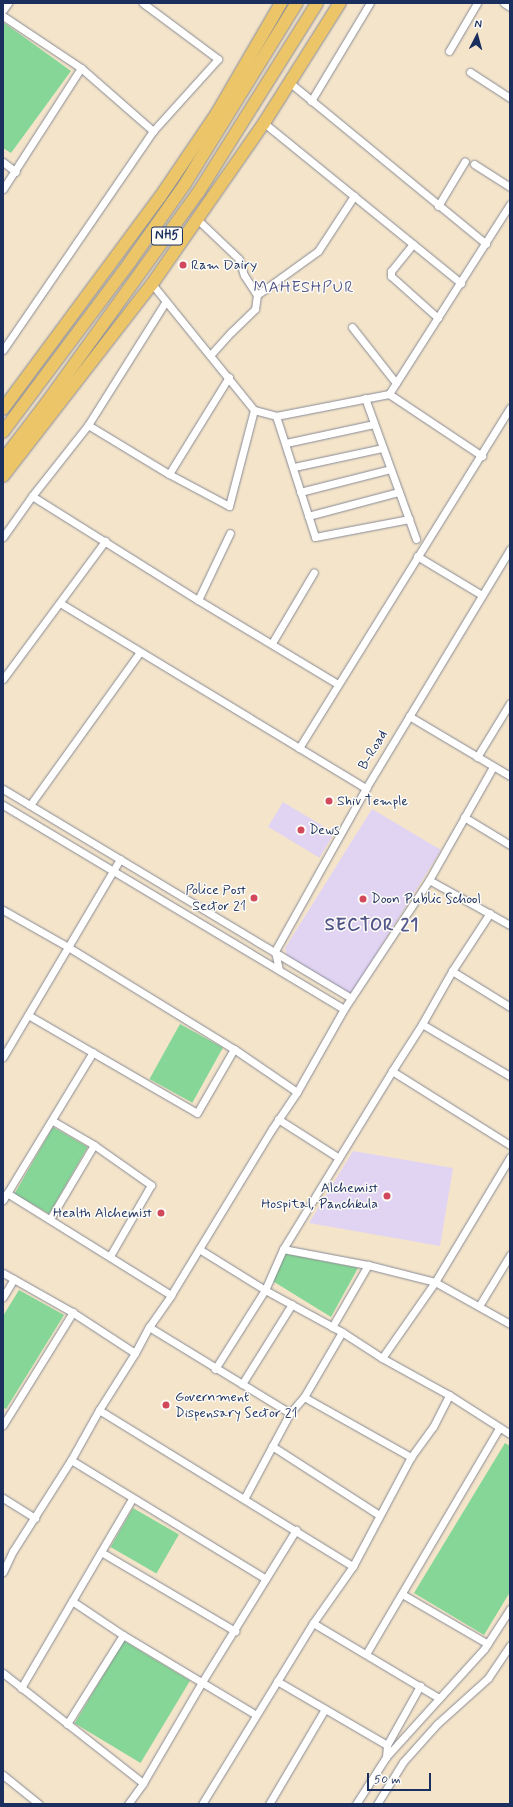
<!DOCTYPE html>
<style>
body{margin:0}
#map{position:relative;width:513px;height:1807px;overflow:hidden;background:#f4e4ca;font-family:Mynerve,sans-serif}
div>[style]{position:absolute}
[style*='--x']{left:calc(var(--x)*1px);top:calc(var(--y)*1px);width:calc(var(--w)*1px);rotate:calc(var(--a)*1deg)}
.built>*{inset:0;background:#e1d4f3;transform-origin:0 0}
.green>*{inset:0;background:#86d797;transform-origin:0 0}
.roads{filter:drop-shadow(0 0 1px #888a94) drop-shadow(0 0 1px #888a94)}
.street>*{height:7px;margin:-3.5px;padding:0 3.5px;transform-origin:3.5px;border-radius:3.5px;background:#fff}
.highway>*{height:12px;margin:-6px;padding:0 6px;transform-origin:6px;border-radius:6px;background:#ecc569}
.dots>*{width:11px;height:11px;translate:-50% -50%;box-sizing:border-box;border:2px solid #fdfcf7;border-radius:50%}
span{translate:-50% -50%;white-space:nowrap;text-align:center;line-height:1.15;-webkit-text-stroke:3px #fdfcf7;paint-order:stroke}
.shield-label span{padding:1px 3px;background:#fdfcf7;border:1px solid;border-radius:3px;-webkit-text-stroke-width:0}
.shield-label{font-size:13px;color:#1b2f5e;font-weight:700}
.poi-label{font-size:14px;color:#1b2f5e}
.left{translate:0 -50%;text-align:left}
.right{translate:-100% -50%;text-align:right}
.street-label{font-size:14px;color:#1b2f5e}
.quarter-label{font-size:16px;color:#52568a;letter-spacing:1px}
.district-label{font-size:18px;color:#52568a;font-weight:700;letter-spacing:1px}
.frame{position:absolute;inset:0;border:4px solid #1b2f5e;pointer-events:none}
.north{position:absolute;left:457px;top:16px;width:40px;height:40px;-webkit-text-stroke:3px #fdfcf7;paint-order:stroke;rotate:6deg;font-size:11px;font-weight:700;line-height:16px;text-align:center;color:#1b2f5e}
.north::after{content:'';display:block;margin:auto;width:14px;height:18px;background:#1b2f5e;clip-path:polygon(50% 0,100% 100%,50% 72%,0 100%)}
.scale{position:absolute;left:367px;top:1773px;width:64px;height:18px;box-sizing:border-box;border:2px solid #1b2f5e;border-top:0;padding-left:5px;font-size:12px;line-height:14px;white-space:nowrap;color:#1b2f5e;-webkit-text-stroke:3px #fdfcf7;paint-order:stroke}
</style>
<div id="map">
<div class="built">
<div style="left:283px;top:802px;width:60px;height:29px;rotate:31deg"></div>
<div style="clip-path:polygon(372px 809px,441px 850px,351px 994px,287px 956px,285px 948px)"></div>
<div style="clip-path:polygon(353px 1151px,453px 1168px,440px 1246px,309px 1223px)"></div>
</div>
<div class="green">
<div style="clip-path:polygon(3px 22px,71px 71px,11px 153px,3px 148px)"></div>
<div style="left:180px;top:1024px;width:49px;height:63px;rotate:29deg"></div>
<div style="left:53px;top:1127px;width:40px;height:77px;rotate:30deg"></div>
<div style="clip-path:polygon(286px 1254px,358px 1268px,331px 1317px,271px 1280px)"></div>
<div style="clip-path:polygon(19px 1290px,64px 1315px,6px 1409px,3px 1408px,3px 1316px)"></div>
<div style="clip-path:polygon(505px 1443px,510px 1446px,510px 1592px,484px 1635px,414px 1593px)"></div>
<div style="left:133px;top:1508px;width:53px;height:45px;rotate:30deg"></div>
<div style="left:124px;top:1641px;width:77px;height:96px;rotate:31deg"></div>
</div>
<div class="roads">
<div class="street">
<div style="--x:504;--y:3;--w:7;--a:34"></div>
<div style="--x:3;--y:10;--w:9;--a:-54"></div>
<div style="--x:3;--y:16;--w:94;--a:33.7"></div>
<div style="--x:81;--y:68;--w:96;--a:41.2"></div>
<div style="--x:449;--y:51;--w:56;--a:-59.7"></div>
<div style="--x:470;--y:72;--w:48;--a:33"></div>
<div style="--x:289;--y:82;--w:255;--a:39.4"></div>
<div style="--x:311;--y:101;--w:114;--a:-59"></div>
<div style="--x:264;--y:123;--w:254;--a:39.1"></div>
<div style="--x:3;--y:162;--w:16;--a:38"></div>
<div style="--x:474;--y:164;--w:43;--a:32.6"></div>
<div style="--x:3;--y:189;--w:144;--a:-57.2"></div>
<div style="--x:438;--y:206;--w:52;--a:-59"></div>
<div style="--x:197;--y:219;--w:58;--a:43.6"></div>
<div style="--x:239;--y:259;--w:17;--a:73"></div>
<div style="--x:244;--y:275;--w:24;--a:57"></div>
<div style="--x:257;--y:295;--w:14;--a:98"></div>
<div style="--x:255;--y:309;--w:33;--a:136"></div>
<div style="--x:231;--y:332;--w:31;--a:132"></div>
<div style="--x:413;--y:244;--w:35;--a:129"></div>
<div style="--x:391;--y:271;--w:5;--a:90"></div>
<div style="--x:391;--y:276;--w:63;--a:41.8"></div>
<div style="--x:152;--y:284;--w:162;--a:51"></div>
<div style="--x:254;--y:410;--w:23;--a:15"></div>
<div style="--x:276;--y:416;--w:115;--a:-11"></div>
<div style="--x:389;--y:394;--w:112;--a:33.7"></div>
<div style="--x:257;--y:295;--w:75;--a:-35.8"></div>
<div style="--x:318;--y:251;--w:66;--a:-56.8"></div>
<div style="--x:352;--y:327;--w:71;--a:51.8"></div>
<div style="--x:3;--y:350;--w:265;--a:-55.6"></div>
<div style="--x:153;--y:131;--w:97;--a:-47.9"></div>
<div style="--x:218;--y:59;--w:94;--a:-143.3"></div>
<div style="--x:389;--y:394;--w:225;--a:-57.5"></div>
<div style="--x:365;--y:398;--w:150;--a:70.1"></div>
<div style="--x:276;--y:416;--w:127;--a:72.1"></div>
<div style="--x:315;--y:537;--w:96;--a:-10.8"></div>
<div style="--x:88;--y:425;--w:95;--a:31.2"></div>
<div style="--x:169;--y:474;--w:68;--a:28.1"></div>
<div style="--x:229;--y:506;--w:99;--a:-75.4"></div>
<div style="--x:286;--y:443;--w:90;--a:-12.2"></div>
<div style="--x:294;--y:467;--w:91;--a:-12.1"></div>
<div style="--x:169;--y:474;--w:114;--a:-58.3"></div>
<div style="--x:300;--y:492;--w:93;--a:-14.3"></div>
<div style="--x:32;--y:496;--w:196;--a:32.1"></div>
<div style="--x:198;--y:600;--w:163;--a:31"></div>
<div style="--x:308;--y:516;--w:94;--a:-14.8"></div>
<div style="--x:3;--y:537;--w:50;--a:-54.7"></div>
<div style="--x:32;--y:496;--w:90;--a:-51.7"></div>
<div style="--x:88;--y:425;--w:146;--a:-57.8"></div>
<div style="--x:417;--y:556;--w:76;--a:31"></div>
<div style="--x:198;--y:600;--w:74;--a:-64.5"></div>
<div style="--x:60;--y:603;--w:358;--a:31.2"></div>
<div style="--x:272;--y:643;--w:82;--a:-59.4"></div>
<div style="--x:3;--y:679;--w:172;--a:-53.5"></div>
<div style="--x:409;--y:716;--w:117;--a:30.7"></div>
<div style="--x:299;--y:748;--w:400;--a:-58.2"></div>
<div style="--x:477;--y:757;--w:63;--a:-58.6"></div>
<div style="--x:3;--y:789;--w:406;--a:31"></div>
<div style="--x:3;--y:805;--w:397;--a:30.9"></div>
<div style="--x:30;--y:805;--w:188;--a:-54.3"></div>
<div style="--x:464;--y:817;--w:54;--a:31.3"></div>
<div style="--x:429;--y:880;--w:93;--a:29.1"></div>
<div style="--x:3;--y:910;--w:75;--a:29.6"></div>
<div style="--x:68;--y:947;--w:195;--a:31.6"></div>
<div style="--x:234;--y:1049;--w:76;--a:34.3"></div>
<div style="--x:279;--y:970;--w:19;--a:-102"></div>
<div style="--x:275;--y:951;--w:187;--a:-60.8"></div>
<div style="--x:366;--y:788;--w:279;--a:-58.9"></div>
<div style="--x:452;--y:971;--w:68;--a:31.8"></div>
<div style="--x:28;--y:1015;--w:195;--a:30.1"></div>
<div style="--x:197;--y:1113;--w:74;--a:-60"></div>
<div style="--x:422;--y:1024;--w:102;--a:30.6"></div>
<div style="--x:3;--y:1057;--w:230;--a:-59.4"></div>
<div style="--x:392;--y:1071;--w:139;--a:32.1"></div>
<div style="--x:278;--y:1119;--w:72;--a:32.6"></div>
<div style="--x:53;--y:1121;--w:48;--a:30.3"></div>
<div style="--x:94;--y:1145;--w:70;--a:35.1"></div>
<div style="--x:151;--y:1185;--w:82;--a:120"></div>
<div style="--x:7;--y:1193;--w:193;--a:31.9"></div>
<div style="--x:3;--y:1200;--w:173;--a:-58.7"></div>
<div style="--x:50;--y:1219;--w:86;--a:-59.3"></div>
<div style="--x:199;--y:1249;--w:78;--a:31.8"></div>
<div style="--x:265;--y:1290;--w:88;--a:28.6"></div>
<div style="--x:342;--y:1332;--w:48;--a:33"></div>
<div style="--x:382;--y:1358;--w:77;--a:28.9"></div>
<div style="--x:449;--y:1395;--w:72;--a:32.6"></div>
<div style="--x:283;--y:1249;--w:86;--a:10.7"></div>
<div style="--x:368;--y:1265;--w:69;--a:14.2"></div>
<div style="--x:435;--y:1282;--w:86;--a:29.2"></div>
<div style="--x:3;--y:1273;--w:79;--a:29.5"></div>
<div style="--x:72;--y:1312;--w:75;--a:33.1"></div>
<div style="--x:3;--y:1297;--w:21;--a:-59"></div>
<div style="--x:479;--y:1306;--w:60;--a:-58.7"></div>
<div style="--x:149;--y:1327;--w:165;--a:31.4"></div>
<div style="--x:332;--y:1327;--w:72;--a:-59.9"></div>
<div style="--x:382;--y:1358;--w:93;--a:-55.1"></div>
<div style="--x:435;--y:1282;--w:146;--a:-59"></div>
<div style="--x:215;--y:1369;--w:93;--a:-57.7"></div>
<div style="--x:265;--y:1290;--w:45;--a:-66.3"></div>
<div style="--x:283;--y:1249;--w:209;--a:-58.5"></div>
<div style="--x:392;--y:1071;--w:56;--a:-57.4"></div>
<div style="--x:422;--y:1024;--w:61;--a:-60.5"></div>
<div style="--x:452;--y:971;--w:69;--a:-56.8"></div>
<div style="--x:242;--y:1384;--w:94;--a:-58"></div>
<div style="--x:304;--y:1397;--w:123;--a:29.3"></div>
<div style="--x:99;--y:1410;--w:298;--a:31.6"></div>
<div style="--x:3;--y:1425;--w:133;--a:-58.2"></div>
<div style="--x:272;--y:1446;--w:127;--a:32.8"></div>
<div style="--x:71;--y:1460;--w:228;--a:31.4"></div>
<div style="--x:3;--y:1498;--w:38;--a:32"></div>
<div style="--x:244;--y:1499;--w:98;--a:-61.9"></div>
<div style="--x:290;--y:1413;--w:21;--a:-49"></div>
<div style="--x:304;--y:1397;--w:75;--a:-59.7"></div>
<div style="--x:101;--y:1552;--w:156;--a:30.5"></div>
<div style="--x:3;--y:1572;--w:23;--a:-65"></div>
<div style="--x:13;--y:1551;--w:108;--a:-57.5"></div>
<div style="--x:71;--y:1460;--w:57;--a:-60.8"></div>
<div style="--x:99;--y:1410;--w:67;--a:-57.7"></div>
<div style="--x:135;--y:1353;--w:30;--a:-62"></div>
<div style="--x:149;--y:1327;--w:39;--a:-55"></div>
<div style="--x:171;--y:1295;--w:194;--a:-58.7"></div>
<div style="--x:272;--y:1129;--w:45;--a:-56"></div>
<div style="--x:297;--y:1092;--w:95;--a:-60.5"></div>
<div style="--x:344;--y:1009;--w:154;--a:-56.6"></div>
<div style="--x:429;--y:880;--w:130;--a:-60.5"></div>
<div style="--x:402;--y:1594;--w:99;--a:30.2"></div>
<div style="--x:72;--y:1601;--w:61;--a:33.7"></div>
<div style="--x:123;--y:1635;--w:155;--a:31"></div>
<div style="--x:313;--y:1623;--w:147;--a:30.8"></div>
<div style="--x:366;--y:1654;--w:262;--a:-59.5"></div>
<div style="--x:3;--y:1673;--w:178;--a:38.2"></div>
<div style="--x:277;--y:1681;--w:127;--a:30.2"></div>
<div style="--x:21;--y:1688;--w:219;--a:-59.6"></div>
<div style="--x:67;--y:1724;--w:105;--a:-57.8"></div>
<div style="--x:386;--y:1757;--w:146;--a:-47.8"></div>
<div style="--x:484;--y:1649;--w:48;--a:-57"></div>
<div style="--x:3;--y:1775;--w:46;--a:38.9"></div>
<div style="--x:128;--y:1804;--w:26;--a:-54"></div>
<div style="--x:143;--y:1783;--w:117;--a:-59.7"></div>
<div style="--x:202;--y:1682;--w:179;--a:-58.3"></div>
<div style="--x:202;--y:1804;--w:212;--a:-58.5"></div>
<div style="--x:313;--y:1623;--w:70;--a:-54.9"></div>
<div style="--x:353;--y:1566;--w:123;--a:-62"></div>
<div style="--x:411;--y:1457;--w:37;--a:-54"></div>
<div style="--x:433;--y:1427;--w:36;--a:-63"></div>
<div style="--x:269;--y:1804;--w:110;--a:-59.5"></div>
<div style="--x:356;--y:1804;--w:56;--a:-57.4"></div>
<div style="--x:386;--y:1757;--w:12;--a:-85"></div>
<div style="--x:387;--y:1745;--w:68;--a:-60.8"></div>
<div style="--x:377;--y:1804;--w:49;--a:-58.2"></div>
<div style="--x:403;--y:1762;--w:51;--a:-48.2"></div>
<div style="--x:437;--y:1724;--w:69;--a:-42"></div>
<div style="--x:488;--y:1678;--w:40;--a:-56"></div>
</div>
<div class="highway">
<div style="--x:3;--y:409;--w:264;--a:-53.5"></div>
<div style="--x:160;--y:197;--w:102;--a:-55.8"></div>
<div style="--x:217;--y:113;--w:127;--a:-59.8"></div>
<div style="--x:3;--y:432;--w:212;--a:-53.2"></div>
<div style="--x:130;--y:262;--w:95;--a:-54.8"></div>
<div style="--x:185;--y:184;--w:213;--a:-58.3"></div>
<div style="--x:3;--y:460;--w:73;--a:-52.8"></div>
<div style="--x:47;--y:402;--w:258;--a:-54.2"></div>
<div style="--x:198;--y:193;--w:224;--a:-57.9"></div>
<div style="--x:3;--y:476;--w:243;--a:-52.2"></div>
<div style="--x:152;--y:284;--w:196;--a:-55.2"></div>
<div style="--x:264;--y:123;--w:142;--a:-57.7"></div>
</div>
</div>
<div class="dots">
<div style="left:183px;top:265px;background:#d1495b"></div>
<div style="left:329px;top:801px;background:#d1495b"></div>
<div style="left:301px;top:830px;background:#d1495b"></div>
<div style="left:254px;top:898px;background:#d1495b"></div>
<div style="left:363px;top:899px;background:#d1495b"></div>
<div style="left:387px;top:1196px;background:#d1495b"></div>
<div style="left:161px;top:1213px;background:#d1495b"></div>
<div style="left:166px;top:1405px;background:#d1495b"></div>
</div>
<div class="shield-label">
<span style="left:167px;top:236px">NH5</span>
</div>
<div class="poi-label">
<span class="left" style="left:191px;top:265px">Ram Dairy</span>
<span class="left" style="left:337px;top:801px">Shiv Temple</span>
<span class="left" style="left:309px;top:830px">Dews</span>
<span class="right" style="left:246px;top:898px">Police Post<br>Sector 21</span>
<span class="left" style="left:371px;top:899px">Doon Public School</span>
<span class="right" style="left:378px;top:1196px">Alchemist<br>Hospital, Panchkula</span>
<span class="right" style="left:152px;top:1213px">Health Alchemist</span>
<span class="left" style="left:175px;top:1405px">Government<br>Dispensary Sector 21</span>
</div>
<div class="street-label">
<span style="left:373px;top:750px;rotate:-59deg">B-Road</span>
</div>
<div class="quarter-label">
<span style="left:304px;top:288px">MAHESHPUR</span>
</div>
<div class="district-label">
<span style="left:372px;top:925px">SECTOR 21</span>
</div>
<div class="frame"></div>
<div class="north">N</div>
<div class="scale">50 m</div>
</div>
